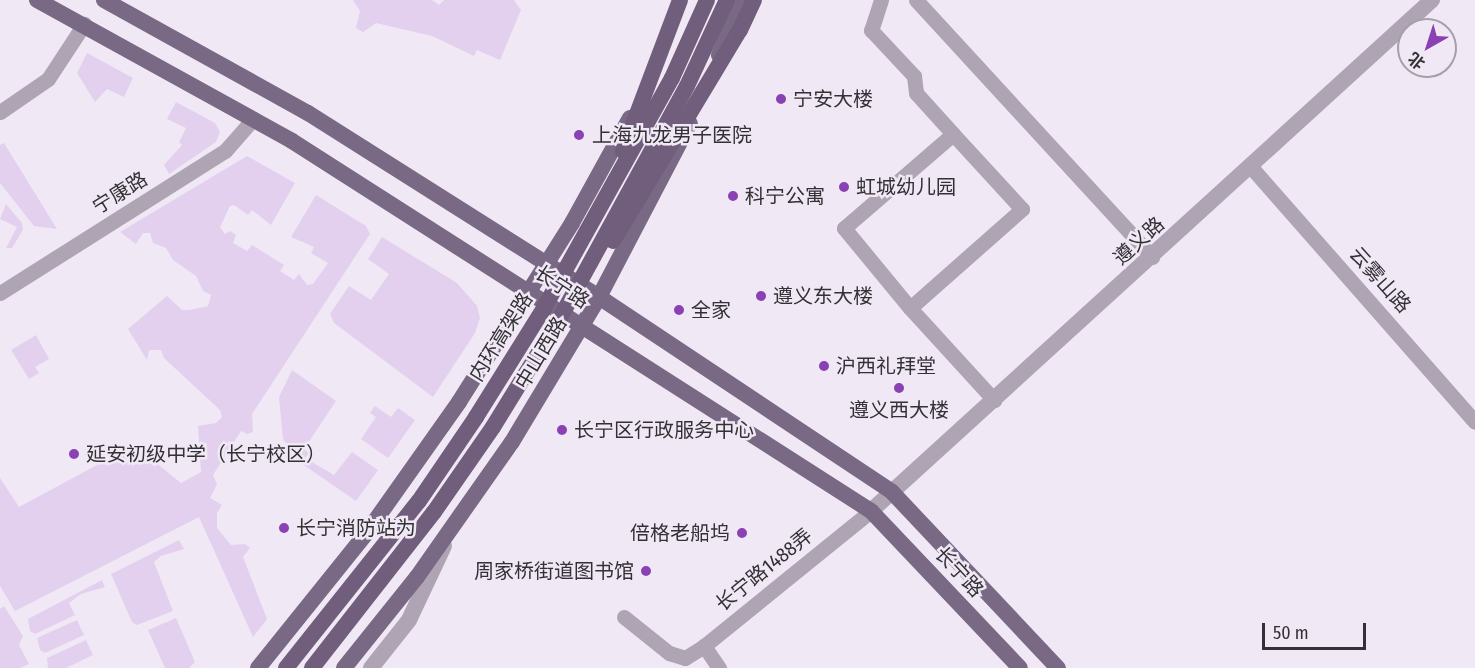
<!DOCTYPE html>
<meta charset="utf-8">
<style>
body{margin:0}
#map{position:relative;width:1475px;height:668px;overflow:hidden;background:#f0e9f5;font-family:"Fira Sans Condensed","Noto Sans SC",sans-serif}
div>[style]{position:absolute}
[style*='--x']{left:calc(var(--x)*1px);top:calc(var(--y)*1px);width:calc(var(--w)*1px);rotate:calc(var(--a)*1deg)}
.green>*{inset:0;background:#e2d0ee}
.minor>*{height:15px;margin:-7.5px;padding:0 7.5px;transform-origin:7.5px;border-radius:7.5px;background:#aea4b4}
.tertiary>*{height:16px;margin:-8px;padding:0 8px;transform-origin:8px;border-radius:8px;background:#aea4b4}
.primary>*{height:16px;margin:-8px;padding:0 8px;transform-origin:8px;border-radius:8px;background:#796985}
.trunk-bridge>*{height:16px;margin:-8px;padding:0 8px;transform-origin:8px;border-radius:8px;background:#705e7c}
.dots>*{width:16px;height:16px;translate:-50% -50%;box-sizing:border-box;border:3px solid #f0e9f5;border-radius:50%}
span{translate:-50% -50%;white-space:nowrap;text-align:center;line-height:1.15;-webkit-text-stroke:5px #f0e9f5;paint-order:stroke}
.poi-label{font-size:20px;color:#333135}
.left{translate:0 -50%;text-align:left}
.right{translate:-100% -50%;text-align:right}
.street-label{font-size:20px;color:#333135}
.north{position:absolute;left:1397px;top:18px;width:60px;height:60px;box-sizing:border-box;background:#f0e9f5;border:2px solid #a49fa8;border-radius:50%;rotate:219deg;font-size:16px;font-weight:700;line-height:24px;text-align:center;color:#333135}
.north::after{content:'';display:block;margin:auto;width:21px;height:27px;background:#8a41b3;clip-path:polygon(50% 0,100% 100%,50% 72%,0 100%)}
.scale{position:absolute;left:1262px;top:623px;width:104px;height:27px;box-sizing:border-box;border:3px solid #333135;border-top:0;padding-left:8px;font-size:18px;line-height:21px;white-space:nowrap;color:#333135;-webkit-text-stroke:4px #f0e9f5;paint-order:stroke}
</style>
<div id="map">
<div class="green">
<div style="clip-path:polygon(353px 0,432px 0,439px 5px,444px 0,514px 0,521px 10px,500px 60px,477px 50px,474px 56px,432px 36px,376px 23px,363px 32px,356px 28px,360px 11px)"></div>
<div style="clip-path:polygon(87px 53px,133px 78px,124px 97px,107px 89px,95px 102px,77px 73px)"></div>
<div style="clip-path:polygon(176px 102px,215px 123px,220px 132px,216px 142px,169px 174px,164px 165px,182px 145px,179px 142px,186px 128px,167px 119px)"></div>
<div style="clip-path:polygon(4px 143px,57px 229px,34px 226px,0 183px,0 145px)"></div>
<div style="clip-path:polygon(247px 156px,295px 183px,271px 225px,252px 210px,248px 215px,234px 205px,230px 206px,220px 227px,225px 234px,230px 231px,236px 235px,233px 243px,247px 251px,252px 245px,284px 265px,280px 271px,294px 280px,299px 274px,307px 285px,313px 284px,328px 263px,311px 253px,314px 247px,291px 237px,316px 195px,366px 226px,370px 234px,252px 414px,253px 432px,247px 434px,241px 431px,213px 475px,217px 484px,210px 498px,222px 505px,217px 513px,217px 528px,231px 545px,245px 544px,250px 548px,243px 557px,267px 619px,253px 637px,199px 517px,15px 611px,0 586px,0 478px,19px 507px,134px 445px,181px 483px,201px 472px,198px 426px,216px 423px,222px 417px,220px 410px,164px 358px,161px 350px,149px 350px,147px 360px,128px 329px,167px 296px,182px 310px,189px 310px,208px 306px,211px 295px,203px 291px,196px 276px,173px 260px,166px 248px,153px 243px,150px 233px,143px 233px,136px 244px,120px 232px)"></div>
<div style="clip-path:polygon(6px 204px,22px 223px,23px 230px,12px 248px,6px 248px,17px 227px,0 219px)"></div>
<div style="clip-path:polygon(382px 237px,457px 283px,477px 306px,480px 318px,475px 333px,433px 397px,334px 323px,330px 314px,349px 286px,371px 300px,389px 274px,368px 259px)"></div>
<div style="clip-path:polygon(36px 335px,49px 359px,35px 367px,39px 373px,29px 379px,11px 350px)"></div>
<div style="clip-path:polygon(292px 370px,336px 401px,304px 449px,309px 453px,305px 458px,334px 475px,352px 452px,378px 470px,356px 501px,298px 461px,283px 439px,279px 397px)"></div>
<div style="clip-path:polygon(375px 406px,391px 417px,398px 408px,415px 420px,388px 458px,361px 439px,376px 417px,370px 413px)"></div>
<div style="clip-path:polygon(179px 540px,184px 549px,161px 556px,154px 562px,173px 611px,137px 625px,132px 622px,111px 574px)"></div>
<div style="clip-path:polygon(102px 580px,105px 587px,81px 594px,69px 603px,75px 615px,35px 634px,30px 631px,28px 619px)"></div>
<div style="clip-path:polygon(4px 606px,23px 636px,19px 645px,29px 664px,20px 668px,0 668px,0 609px)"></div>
<div style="clip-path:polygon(176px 618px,195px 662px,189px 668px,165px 668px,148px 630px)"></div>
<div style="clip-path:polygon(77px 620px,84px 635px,45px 653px,40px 650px,37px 638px)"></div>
<div style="clip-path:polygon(86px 640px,93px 655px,66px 668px,48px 668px,47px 658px)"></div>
</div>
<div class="minor">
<div style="--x:881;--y:0;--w:32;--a:108"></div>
<div style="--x:871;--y:30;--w:63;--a:46.9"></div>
<div style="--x:914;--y:76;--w:17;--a:83"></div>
<div style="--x:916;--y:93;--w:55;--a:47.9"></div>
<div style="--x:953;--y:134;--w:144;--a:139.2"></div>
<div style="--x:844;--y:228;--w:104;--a:50.5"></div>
<div style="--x:916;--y:0;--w:349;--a:47.4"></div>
<div style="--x:0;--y:112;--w:58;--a:-34.5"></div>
<div style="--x:48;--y:79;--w:66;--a:-56.8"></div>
<div style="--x:953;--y:134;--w:102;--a:47.4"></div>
<div style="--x:1022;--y:209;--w:149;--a:138.5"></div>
<div style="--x:910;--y:308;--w:125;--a:47.6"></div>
<div style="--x:1251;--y:167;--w:339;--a:48.7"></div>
<div style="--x:0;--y:293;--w:266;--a:-32.3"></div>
<div style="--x:225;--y:151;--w:43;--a:-48.8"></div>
<div style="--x:624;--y:617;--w:58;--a:38.7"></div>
<div style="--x:669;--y:653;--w:17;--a:17"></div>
<div style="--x:685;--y:658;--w:22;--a:-32"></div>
<div style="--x:719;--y:668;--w:27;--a:-124"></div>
<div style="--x:704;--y:646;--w:215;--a:-39"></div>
</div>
<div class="tertiary">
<div style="--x:871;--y:511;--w:759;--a:-42.33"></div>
<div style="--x:371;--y:668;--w:61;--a:-51.6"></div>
<div style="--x:409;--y:620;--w:82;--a:-64.7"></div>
</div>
<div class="primary">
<div style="--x:37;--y:0;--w:291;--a:28.9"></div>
<div style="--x:292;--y:141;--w:687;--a:32.58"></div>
<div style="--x:871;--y:511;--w:216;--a:46.5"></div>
<div style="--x:104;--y:0;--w:233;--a:29"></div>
<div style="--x:308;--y:113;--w:344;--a:32.3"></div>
<div style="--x:599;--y:297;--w:352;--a:33.6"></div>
<div style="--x:892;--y:492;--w:242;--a:46.7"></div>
<div style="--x:719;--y:55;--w:60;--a:-66.4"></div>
<div style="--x:258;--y:668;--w:171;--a:-51.2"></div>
<div style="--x:365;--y:535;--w:163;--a:-54.7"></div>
<div style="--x:459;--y:402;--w:212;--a:-57.7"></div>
<div style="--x:572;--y:223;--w:120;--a:-61.1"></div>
<div style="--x:344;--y:668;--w:117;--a:-51.3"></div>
<div style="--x:417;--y:577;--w:165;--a:-54.9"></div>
<div style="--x:512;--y:442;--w:169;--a:-59"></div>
<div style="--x:599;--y:297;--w:196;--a:-62.4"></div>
</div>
<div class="trunk-bridge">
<div style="--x:623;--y:151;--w:161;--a:-69.3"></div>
<div style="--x:613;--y:241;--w:246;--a:-59"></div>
<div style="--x:740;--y:30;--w:33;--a:-65"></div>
<div style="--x:286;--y:668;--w:213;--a:-51.5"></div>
<div style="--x:419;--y:501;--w:102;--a:-55.8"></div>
<div style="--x:476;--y:417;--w:128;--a:-58"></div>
<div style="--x:544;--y:308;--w:263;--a:-60.9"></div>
<div style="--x:672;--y:78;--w:85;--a:-65.8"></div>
<div style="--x:312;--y:668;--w:198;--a:-52"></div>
<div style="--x:434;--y:512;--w:103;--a:-55.2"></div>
<div style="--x:493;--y:427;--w:128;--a:-58.4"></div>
<div style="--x:560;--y:318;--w:264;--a:-61.3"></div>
<div style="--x:687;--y:86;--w:95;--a:-65.1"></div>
</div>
<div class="dots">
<div style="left:781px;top:99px;background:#8a41b3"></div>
<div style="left:579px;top:135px;background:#8a41b3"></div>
<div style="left:844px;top:187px;background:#8a41b3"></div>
<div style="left:733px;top:196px;background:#8a41b3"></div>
<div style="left:761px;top:296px;background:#8a41b3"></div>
<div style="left:679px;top:310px;background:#8a41b3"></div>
<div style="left:824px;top:366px;background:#8a41b3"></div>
<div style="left:899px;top:388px;background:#8a41b3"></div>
<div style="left:562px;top:430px;background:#8a41b3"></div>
<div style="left:74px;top:454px;background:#8a41b3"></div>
<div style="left:284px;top:528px;background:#8a41b3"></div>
<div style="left:742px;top:533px;background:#8a41b3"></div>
<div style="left:646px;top:571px;background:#8a41b3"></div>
</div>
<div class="poi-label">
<span class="left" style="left:793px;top:99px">宁安大楼</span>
<span class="left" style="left:592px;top:135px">上海九龙男子医院</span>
<span class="left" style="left:856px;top:187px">虹城幼儿园</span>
<span class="left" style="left:745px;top:196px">科宁公寓</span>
<span class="left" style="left:773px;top:296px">遵义东大楼</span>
<span class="left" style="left:691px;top:310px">全家</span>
<span class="left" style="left:836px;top:366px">沪西礼拜堂</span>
<span style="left:899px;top:410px">遵义西大楼</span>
<span class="left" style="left:574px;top:430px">长宁区行政服务中心</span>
<span class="left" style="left:86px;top:454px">延安初级中学（长宁校区）</span>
<span class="left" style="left:296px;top:528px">长宁消防站为</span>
<span class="right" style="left:730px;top:533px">倍格老船坞</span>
<span class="right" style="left:634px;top:571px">周家桥街道图书馆</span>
</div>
<div class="street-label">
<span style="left:120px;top:193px;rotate:-32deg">宁康路</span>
<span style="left:1139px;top:241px;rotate:-42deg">遵义路</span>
<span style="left:1380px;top:280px;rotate:48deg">云雾山路</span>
<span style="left:562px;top:287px;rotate:33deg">长宁路</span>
<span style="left:501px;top:337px;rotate:-58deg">内环高架路</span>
<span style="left:541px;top:353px;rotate:-59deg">中山西路</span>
<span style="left:764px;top:570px;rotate:-39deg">长宁路1488弄</span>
<span style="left:959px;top:572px;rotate:47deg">长宁路</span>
</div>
<div class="north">北</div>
<div class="scale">50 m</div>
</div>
